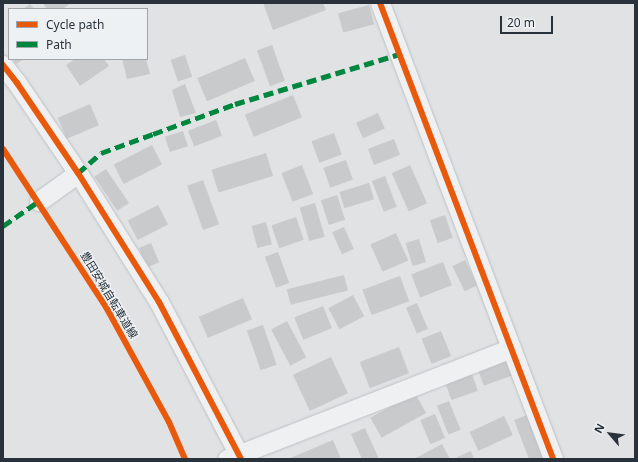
<!DOCTYPE html>
<meta charset="utf-8">
<style>
body{margin:0}
#map{position:relative;width:638px;height:462px;overflow:hidden;background:#e0e2e4;font-family:"Noto Sans","Noto Sans JP",sans-serif}
div>[style]{position:absolute}
[style*='--x']{left:calc(var(--x)*1px);top:calc(var(--y)*1px);width:calc(var(--w)*1px);rotate:calc(var(--a)*1deg)}
.building>*{inset:0;background:#c8cacc;transform-origin:0 0}
.roads{filter:drop-shadow(0 0 1px #bec0c2) drop-shadow(0 0 1px #bec0c2)}
.minor>*{height:19px;margin:-9.5px;padding:0 9.5px;transform-origin:9.5px;border-radius:9.5px;background:#eff0f1}
.quiet>*{height:5px;margin-top:-2.5px;transform-origin:0;background:repeating-linear-gradient(90deg,#00873e 0 10px,transparent 0 15px)}
.cycleway>*{height:6px;margin:-3px;padding:0 3px;transform-origin:3px;border-radius:3px;background:#e8590c}
span{translate:-50% -50%;white-space:nowrap;text-align:center;line-height:1.15;-webkit-text-stroke:3px #edf1f4;paint-order:stroke}
.street-label{font-size:11px;color:#29323b}
.frame{position:absolute;inset:0;border:4px solid #29323b;pointer-events:none}
.legend{position:absolute;left:8px;top:8px;width:140px;height:52px;box-sizing:border-box;background:#edf1f4;border:1px solid #9fa5aa;margin:0;padding:5px 7px;list-style:none;font-size:12px;color:#29323b}
.legend li{display:flex;align-items:center;gap:8px;height:20px}
.legend b{width:20px;border:1px solid #9fa5aa}
.north{position:absolute;left:590px;top:414px;width:40px;height:40px;-webkit-text-stroke:3px #edf1f4;paint-order:stroke;rotate:298deg;font-size:11px;font-weight:700;line-height:16px;text-align:center;color:#29323b}
.north::after{content:'';display:block;margin:auto;width:14px;height:18px;background:#29323b;clip-path:polygon(50% 0,100% 100%,50% 72%,0 100%)}
.scale{position:absolute;left:500px;top:16px;width:53px;height:18px;box-sizing:border-box;border:2px solid #29323b;border-top:0;padding-left:5px;font-size:12px;line-height:14px;white-space:nowrap;color:#29323b;-webkit-text-stroke:3px #edf1f4;paint-order:stroke}
</style>
<div id="map">
<div class="building">
<div style="clip-path:polygon(43px 3px,71px 3px,63px 9px,47px 9px)"></div>
<div style="clip-path:polygon(263px 3px,323px 3px,326px 10px,273px 30px)"></div>
<div style="clip-path:polygon(30px 4px,34px 9px,23px 9px)"></div>
<div style="left:369px;top:5px;width:20px;height:32px;rotate:75deg"></div>
<div style="left:272px;top:45px;width:38px;height:16px;rotate:70deg"></div>
<div style="left:185px;top:55px;width:23px;height:15px;rotate:72deg"></div>
<div style="left:245px;top:58px;width:25px;height:52px;rotate:67deg"></div>
<div style="clip-path:polygon(13px 59px,24px 59px,16px 64px)"></div>
<div style="clip-path:polygon(75px 59px,104px 59px,109px 66px,80px 86px,66px 65px)"></div>
<div style="clip-path:polygon(122px 59px,146px 59px,150px 74px,127px 79px)"></div>
<div style="clip-path:polygon(185px 84px,196px 113px,180px 117px,172px 90px)"></div>
<div style="left:293px;top:95px;width:24px;height:52px;rotate:68deg"></div>
<div style="left:90px;top:104px;width:23px;height:35px;rotate:67deg"></div>
<div style="left:378px;top:113px;width:17px;height:24px;rotate:66deg"></div>
<div style="left:216px;top:120px;width:17px;height:30px;rotate:69deg"></div>
<div style="left:183px;top:131px;width:16px;height:19px;rotate:72deg"></div>
<div style="left:334px;top:133px;width:23px;height:24px;rotate:70deg"></div>
<div style="left:394px;top:139px;width:17px;height:28px;rotate:69deg"></div>
<div style="left:152px;top:145px;width:22px;height:43px;rotate:63deg"></div>
<div style="left:266px;top:153px;width:24px;height:57px;rotate:73deg"></div>
<div style="left:346px;top:160px;width:21px;height:24px;rotate:71deg"></div>
<div style="left:302px;top:165px;width:31px;height:22px;rotate:69deg"></div>
<div style="left:410px;top:165px;width:42px;height:20px;rotate:66deg"></div>
<div style="left:106px;top:169px;width:41px;height:14px;rotate:56deg"></div>
<div style="left:385px;top:176px;width:33px;height:14px;rotate:69deg"></div>
<div style="left:203px;top:180px;width:47px;height:17px;rotate:70deg"></div>
<div style="left:369px;top:183px;width:17px;height:31px;rotate:73deg"></div>
<div style="left:337px;top:195px;width:26px;height:17px;rotate:72deg"></div>
<div style="left:315px;top:203px;width:35px;height:16px;rotate:74deg"></div>
<div style="left:158px;top:205px;width:22px;height:34px;rotate:63deg"></div>
<div style="left:445px;top:215px;width:24px;height:16px;rotate:71deg"></div>
<div style="left:296px;top:217px;width:24px;height:26px;rotate:71deg"></div>
<div style="left:266px;top:222px;width:23px;height:15px;rotate:75deg"></div>
<div style="left:344px;top:227px;width:24px;height:13px;rotate:66deg"></div>
<div style="left:396px;top:233px;width:30px;height:28px;rotate:66deg"></div>
<div style="left:419px;top:239px;width:24px;height:14px;rotate:73deg"></div>
<div style="left:151px;top:243px;width:21px;height:13px;rotate:67deg"></div>
<div style="left:278px;top:252px;width:33px;height:14px;rotate:70deg"></div>
<div style="left:465px;top:260px;width:28px;height:14px;rotate:64deg"></div>
<div style="left:443px;top:262px;width:25px;height:34px;rotate:69deg"></div>
<div style="left:344px;top:275px;width:16px;height:59px;rotate:76deg"></div>
<div style="left:400px;top:276px;width:27px;height:40px;rotate:70deg"></div>
<div style="left:353px;top:295px;width:24px;height:28px;rotate:62deg"></div>
<div style="left:243px;top:298px;width:23px;height:48px;rotate:67deg"></div>
<div style="left:417px;top:303px;width:28px;height:12px;rotate:67deg"></div>
<div style="left:323px;top:306px;width:24px;height:31px;rotate:68deg"></div>
<div style="left:287px;top:321px;width:41px;height:18px;rotate:62deg"></div>
<div style="left:263px;top:325px;width:42px;height:17px;rotate:71deg"></div>
<div style="left:441px;top:331px;width:27px;height:21px;rotate:68deg"></div>
<div style="left:399px;top:347px;width:28px;height:42px;rotate:69deg"></div>
<div style="left:507px;top:356px;width:20px;height:32px;rotate:70deg"></div>
<div style="left:331px;top:357px;width:40px;height:42px;rotate:65deg"></div>
<div style="left:471px;top:371px;width:21px;height:28px;rotate:71deg"></div>
<div style="left:415px;top:393px;width:23px;height:51px;rotate:61deg"></div>
<div style="left:449px;top:401px;width:31px;height:13px;rotate:68deg"></div>
<div style="left:435px;top:414px;width:26px;height:16px;rotate:67deg"></div>
<div style="clip-path:polygon(527px 415px,543px 457px,538px 459px,529px 459px,514px 420px)"></div>
<div style="left:504px;top:416px;width:21px;height:38px;rotate:65deg"></div>
<div style="clip-path:polygon(365px 428px,379px 459px,362px 459px,351px 434px)"></div>
<div style="clip-path:polygon(333px 440px,341px 459px,288px 459px)"></div>
<div style="clip-path:polygon(442px 444px,450px 459px,414px 459px)"></div>
<div style="clip-path:polygon(471px 451px,474px 459px,458px 459px,457px 457px)"></div>
</div>
<div class="roads">
<div class="minor">
<div style="--x:380;--y:3;--w:488;--a:69.2"></div>
<div style="--x:3;--y:65;--w:23;--a:52"></div>
<div style="--x:17;--y:83;--w:109;--a:55.9"></div>
<div style="--x:78;--y:173;--w:152;--a:57.9"></div>
<div style="--x:159;--y:302;--w:177;--a:62.4"></div>
<div style="--x:39;--y:201;--w:48;--a:-35.7"></div>
<div style="--x:227;--y:459;--w:305;--a:-21.3"></div>
</div>
</div>
<div class="quiet">
<div style="--x:78;--y:173;--w:30;--a:-41"></div>
<div style="--x:101;--y:153;--w:55;--a:-20.1"></div>
<div style="--x:153;--y:134;--w:87;--a:-20.1"></div>
<div style="--x:235;--y:104;--w:172;--a:-16.9"></div>
<div style="--x:3;--y:226;--w:44;--a:-34.8"></div>
</div>
<div class="cycleway">
<div style="--x:380;--y:3;--w:488;--a:69.2"></div>
<div style="--x:3;--y:65;--w:23;--a:52"></div>
<div style="--x:17;--y:83;--w:109;--a:55.9"></div>
<div style="--x:78;--y:173;--w:152;--a:57.9"></div>
<div style="--x:159;--y:302;--w:177;--a:62.4"></div>
<div style="--x:3;--y:149;--w:189;--a:56.9"></div>
<div style="--x:106;--y:307;--w:131;--a:61.3"></div>
<div style="--x:169;--y:422;--w:40;--a:66.6"></div>
</div>
<div class="street-label">
<span style="left:109px;top:295px;rotate:59deg">豊田安城自転車道線</span>
</div>
<div class="frame"></div>
<ul class="legend">
<li><b style="height:5px;background:#e8590c"></b>Cycle path</li>
<li><b style="height:5px;background:#00873e"></b>Path</li>
</ul>
<div class="north">N</div>
<div class="scale">20 m</div>
</div>
